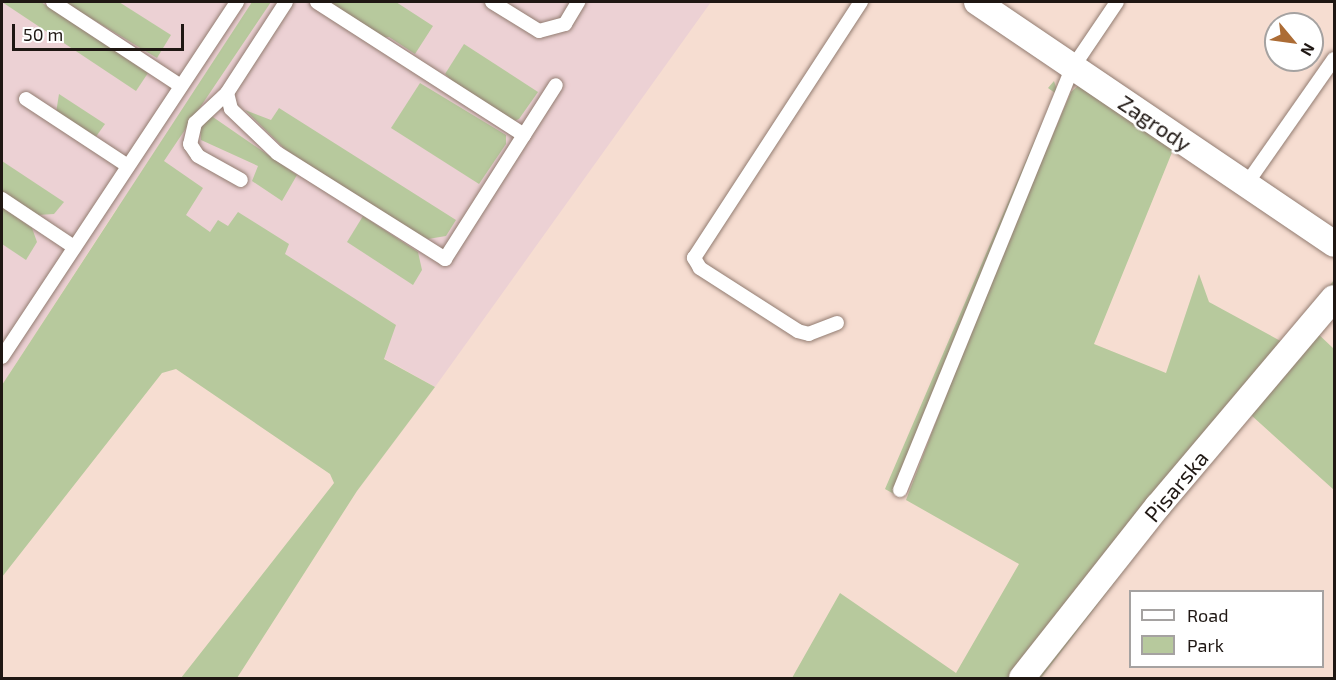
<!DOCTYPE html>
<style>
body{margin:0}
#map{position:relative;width:1336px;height:680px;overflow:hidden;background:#f6ddd1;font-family:"Exo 2",sans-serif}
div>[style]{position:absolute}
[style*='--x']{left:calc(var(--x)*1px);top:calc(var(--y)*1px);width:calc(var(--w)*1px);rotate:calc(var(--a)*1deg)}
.industrial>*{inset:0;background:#ecd1d4}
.green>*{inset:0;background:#b7c99d}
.roads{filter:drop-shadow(0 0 2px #927c71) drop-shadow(0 0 2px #927c71)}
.service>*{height:14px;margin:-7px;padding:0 7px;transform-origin:7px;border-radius:7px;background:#fff}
.minor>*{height:26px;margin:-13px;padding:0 13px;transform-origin:13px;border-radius:13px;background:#fff}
span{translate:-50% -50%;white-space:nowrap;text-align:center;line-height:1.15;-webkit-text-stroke:5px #fff;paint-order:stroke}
.street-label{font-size:22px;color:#1f1713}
.frame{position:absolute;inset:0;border:3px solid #1f1713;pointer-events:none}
.legend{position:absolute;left:1129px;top:590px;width:195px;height:78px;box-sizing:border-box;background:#fff;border:2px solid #a5a2a1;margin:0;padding:8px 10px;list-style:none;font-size:18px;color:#1f1713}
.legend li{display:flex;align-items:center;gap:12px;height:30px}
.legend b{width:30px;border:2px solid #a5a2a1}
.north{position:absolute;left:1264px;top:12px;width:60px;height:60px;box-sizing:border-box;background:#fff;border:2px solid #a5a2a1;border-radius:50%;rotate:119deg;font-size:16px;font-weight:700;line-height:24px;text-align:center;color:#1f1713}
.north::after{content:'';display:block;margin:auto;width:21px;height:27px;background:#ac6c35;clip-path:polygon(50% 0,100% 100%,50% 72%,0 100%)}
.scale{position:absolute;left:12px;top:24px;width:172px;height:27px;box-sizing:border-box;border:3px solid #1f1713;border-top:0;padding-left:8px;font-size:18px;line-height:21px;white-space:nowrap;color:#1f1713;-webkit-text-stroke:4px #fff;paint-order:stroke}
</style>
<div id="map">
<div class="industrial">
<div style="clip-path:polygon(2px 2px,711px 2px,435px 387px,117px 208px,2px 385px)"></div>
</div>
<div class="green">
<div style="clip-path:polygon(2px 2px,41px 2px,148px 73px,136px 91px)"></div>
<div style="clip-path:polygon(64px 2px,119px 2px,171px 35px,157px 58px)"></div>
<div style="clip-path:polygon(252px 2px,271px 2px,164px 161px,203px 188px,186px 215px,210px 232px,218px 220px,228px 226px,238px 212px,289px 244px,285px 254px,396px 325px,384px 359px,435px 387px,357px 491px,237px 678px,181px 678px,334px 483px,330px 474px,176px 369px,162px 373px,2px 577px,2px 385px)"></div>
<div style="clip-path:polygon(329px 2px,396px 2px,433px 26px,415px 54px,389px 37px,379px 38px)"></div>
<div style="clip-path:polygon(464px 44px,538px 92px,519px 119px,514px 121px,461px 89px,445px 74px)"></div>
<div style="clip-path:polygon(1054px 81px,1057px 90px,894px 494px,885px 489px,1055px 93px,1048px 88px)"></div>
<div style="clip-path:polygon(420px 83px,506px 135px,506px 144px,479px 184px,391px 128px)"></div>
<div style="clip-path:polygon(1080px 84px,1214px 173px,1214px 178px,1173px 150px,1094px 344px,1166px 373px,1199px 274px,1209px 302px,1286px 344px,1334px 280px,1334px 287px,1014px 678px,792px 678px,840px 593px,956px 673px,1019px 564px,906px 500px,982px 302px,1071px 92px)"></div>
<div style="clip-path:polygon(59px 94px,105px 124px,95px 138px,56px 113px)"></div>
<div style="clip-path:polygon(279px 108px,456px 220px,446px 236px,428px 239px,415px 233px,286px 150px,245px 110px,271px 120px)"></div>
<div style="clip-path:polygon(210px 115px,297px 175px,282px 201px,252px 181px,258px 166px,201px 140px,200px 126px)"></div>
<div style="clip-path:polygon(2px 161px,64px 202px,54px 214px,38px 215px,2px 191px)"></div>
<div style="clip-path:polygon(2px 207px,32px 228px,37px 242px,26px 260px,2px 244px)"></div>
<div style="clip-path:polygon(363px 216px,418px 252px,422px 270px,413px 285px,347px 242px)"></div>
<div style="clip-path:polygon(1315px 331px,1334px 349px,1334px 490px,1251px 415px,1150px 536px,1041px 678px,1029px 678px)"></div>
</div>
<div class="roads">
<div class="service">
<div style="--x:53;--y:2;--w:153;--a:33.3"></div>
<div style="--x:286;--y:2;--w:108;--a:123"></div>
<div style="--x:227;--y:93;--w:16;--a:76"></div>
<div style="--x:231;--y:109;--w:64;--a:43.7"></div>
<div style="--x:277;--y:153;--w:199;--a:32.2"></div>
<div style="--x:445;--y:259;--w:147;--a:-57.5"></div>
<div style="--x:524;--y:135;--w:246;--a:-147.3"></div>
<div style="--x:492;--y:2;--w:55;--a:31.7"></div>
<div style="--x:539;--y:31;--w:27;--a:-15"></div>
<div style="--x:565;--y:24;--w:26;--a:-59"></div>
<div style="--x:227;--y:93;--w:44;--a:136.8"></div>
<div style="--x:195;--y:123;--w:22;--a:103"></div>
<div style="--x:190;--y:144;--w:14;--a:56"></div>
<div style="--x:198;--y:156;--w:49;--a:29.2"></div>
<div style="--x:26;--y:99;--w:122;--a:33.3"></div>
<div style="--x:524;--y:135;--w:59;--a:-57.4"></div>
<div style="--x:1245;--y:186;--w:155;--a:-55"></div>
<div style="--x:2;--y:199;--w:87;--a:33.7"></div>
<div style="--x:837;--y:323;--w:30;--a:159"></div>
<div style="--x:809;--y:334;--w:11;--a:-165"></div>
<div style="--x:798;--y:331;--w:117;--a:-147.3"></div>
<div style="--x:700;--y:268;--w:12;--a:-121"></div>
<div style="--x:694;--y:258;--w:306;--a:-56.9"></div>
<div style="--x:2;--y:357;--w:426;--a:-56.5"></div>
<div style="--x:900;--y:490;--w:457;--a:-67.8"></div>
<div style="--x:1073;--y:67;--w:78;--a:-55.9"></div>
</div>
<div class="minor">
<div style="--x:977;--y:2;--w:431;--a:34.1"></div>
<div style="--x:1022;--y:678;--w:219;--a:-51.7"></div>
<div style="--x:1158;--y:506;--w:272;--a:-49.8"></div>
</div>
</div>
<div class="street-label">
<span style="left:1155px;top:123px;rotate:34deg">Zagrody</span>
<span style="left:1176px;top:486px;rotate:-50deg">Pisarska</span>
</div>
<div class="frame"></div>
<ul class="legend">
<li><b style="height:8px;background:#fff"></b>Road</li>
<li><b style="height:16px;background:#b7c99d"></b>Park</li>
</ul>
<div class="north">N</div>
<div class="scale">50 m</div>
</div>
